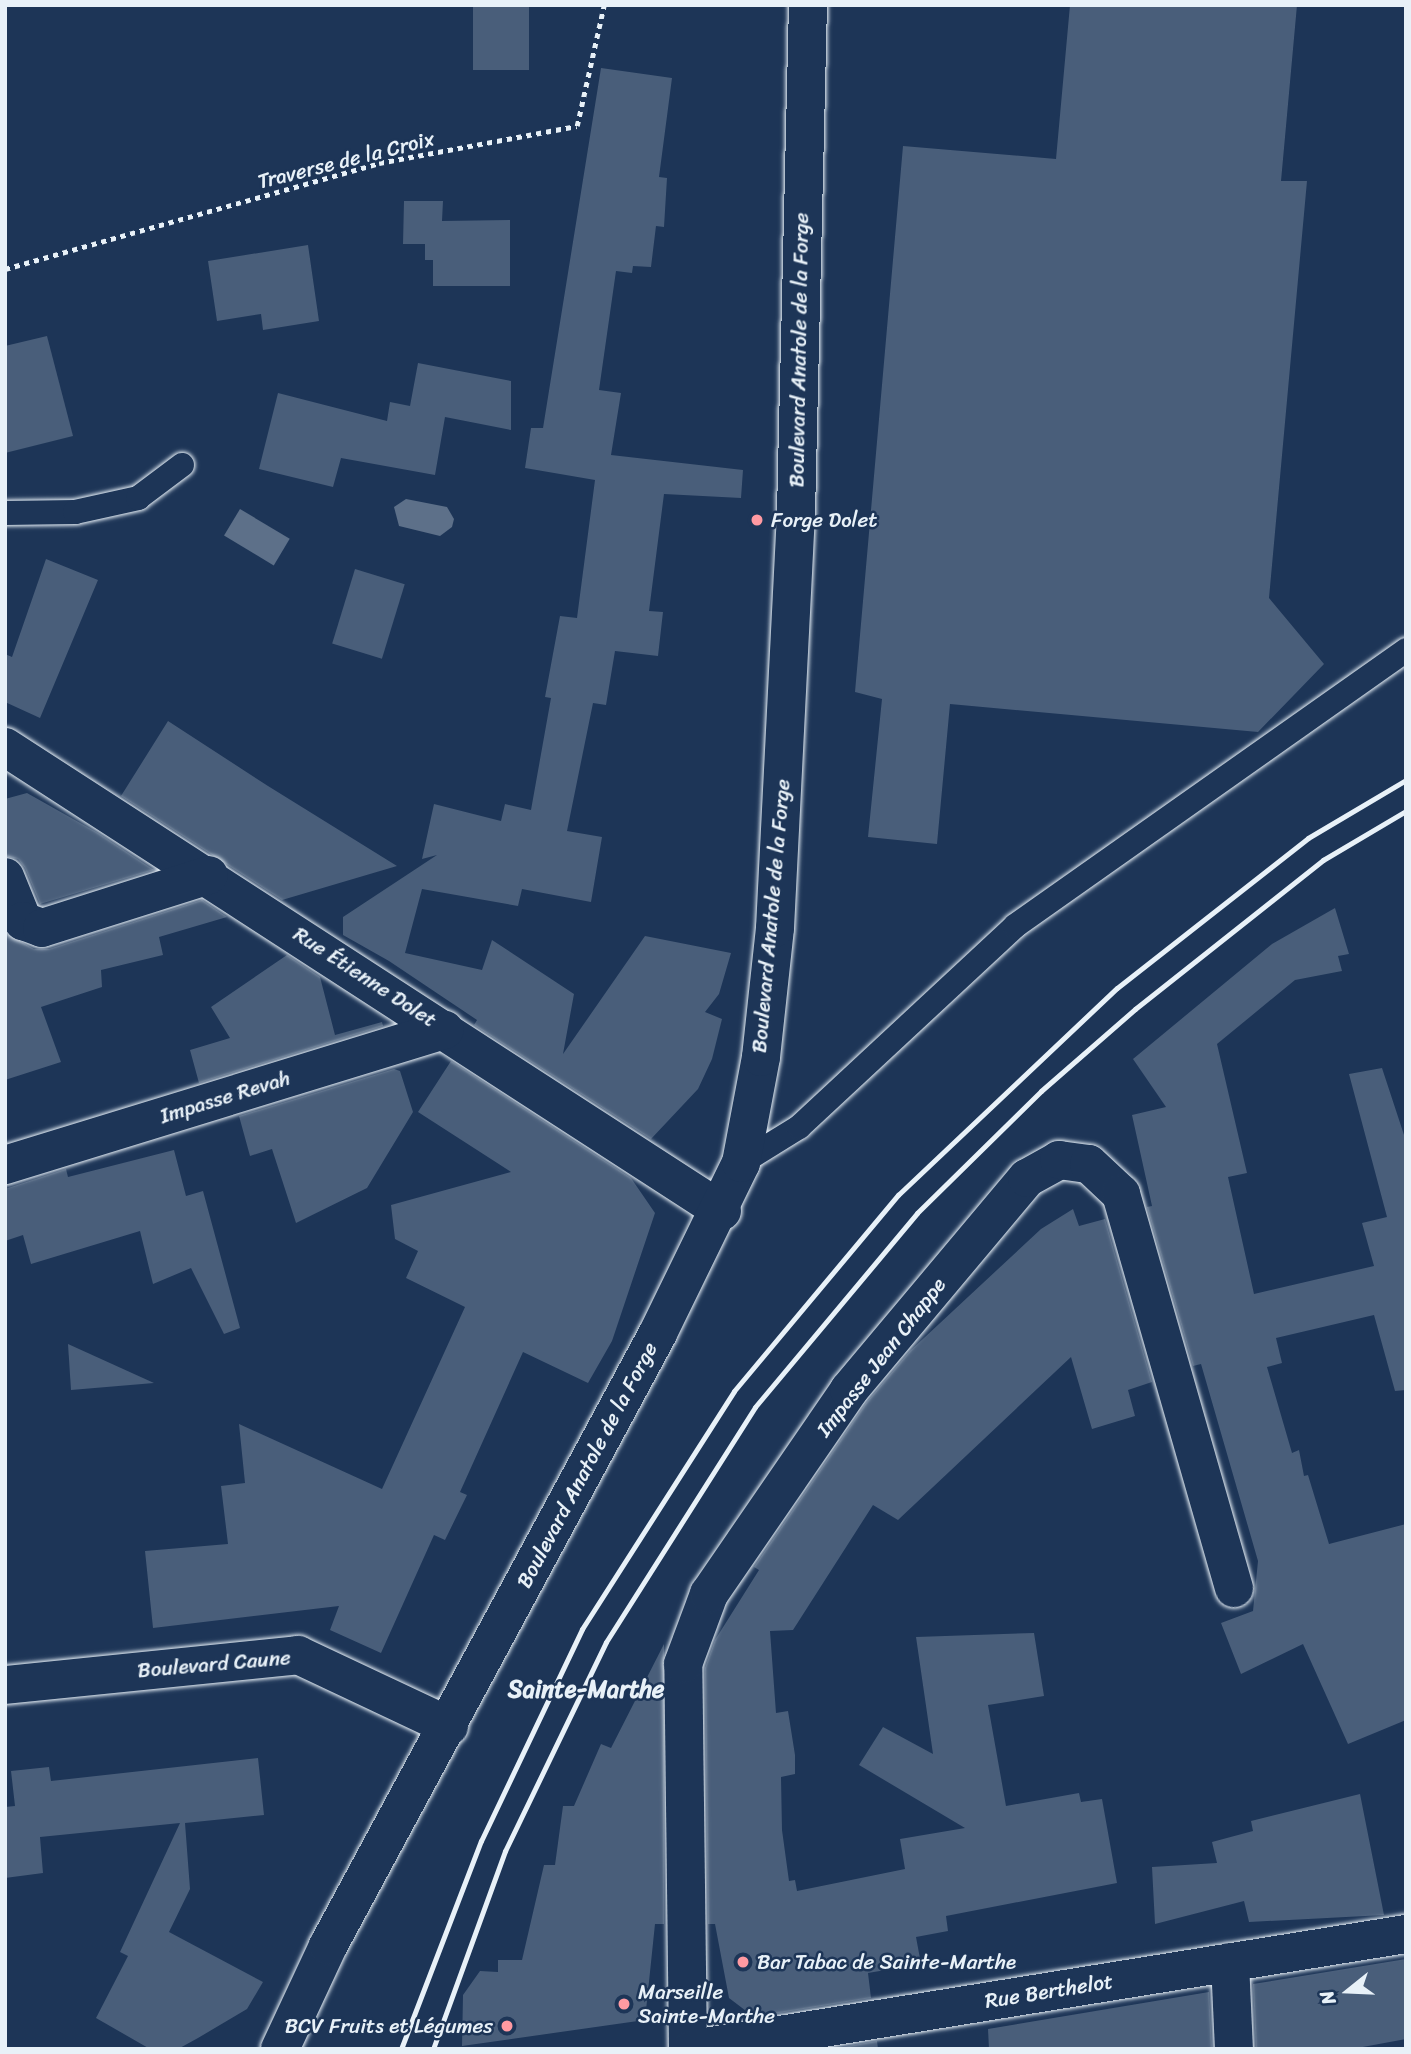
<!DOCTYPE html>
<meta charset="utf-8">
<style>
body{margin:0}
#map{position:relative;width:1411px;height:2054px;overflow:hidden;background:#1d3557;font-family:Sriracha,sans-serif}
div>[style]{position:absolute}
[style*='--x']{left:calc(var(--x)*1px);top:calc(var(--y)*1px);width:calc(var(--w)*1px);rotate:calc(var(--a)*1deg)}
.water>*{inset:0;background:#5d7089;transform-origin:0 0}
.building>*{inset:0;background:#495e7a;transform-origin:0 0}
.path>*{height:4.5px;margin-top:-2.25px;transform-origin:0;background:repeating-linear-gradient(90deg,#e8f1f8 0 5px,transparent 0 10px)}
.roads{filter:drop-shadow(0 0 2px #e8f1f8) drop-shadow(0 0 2px #e8f1f8)}
.service>*{height:24px;margin:-12px;padding:0 12px;transform-origin:12px;border-radius:12px;background:#1d3557}
.minor>*{height:38px;margin:-19px;padding:0 19px;transform-origin:19px;border-radius:19px;background:#1d3557}
.secondary>*{height:38px;margin:-19px;padding:0 19px;transform-origin:19px;border-radius:19px;background:#1d3557}
.rail>*{height:5px;margin:-2.5px;padding:0 2.5px;transform-origin:2.5px;border-radius:2.5px;background:#e8f1f8}
.dots>*{width:19px;height:19px;translate:-50% -50%;box-sizing:border-box;border:4px solid #1d3557;border-radius:50%}
span{translate:-50% -50%;white-space:nowrap;text-align:center;line-height:1.15;-webkit-text-stroke:5px #1d3557;paint-order:stroke}
.street-label{font-size:21px;color:#e8f1f8}
.poi-label{font-size:21px;color:#e8f1f8}
.left{translate:0 -50%;text-align:left}
.right{translate:-100% -50%;text-align:right}
.quarter-label{font-size:24px;color:#e8f1f8;font-weight:700}
.frame{position:absolute;inset:0;border:7px solid #e8f1f8;pointer-events:none}
.north{position:absolute;left:1313px;top:1956px;width:70px;height:70px;-webkit-text-stroke:5px #1d3557;paint-order:stroke;rotate:252deg;font-size:19px;font-weight:700;line-height:28px;text-align:center;color:#e8f1f8}
.north::after{content:'';display:block;margin:auto;width:24px;height:32px;background:#e8f1f8;clip-path:polygon(50% 0,100% 100%,50% 72%,0 100%)}
</style>
<div id="map">
<div class="water">
<div style="clip-path:polygon(406px 499px,447px 507px,454px 519px,452px 527px,440px 536px,399px 526px,394px 507px)"></div>
<div style="left:240px;top:509px;width:58px;height:31px;rotate:31deg"></div>
</div>
<div class="building">
<div style="left:473px;top:5px;width:56px;height:65px"></div>
<div style="clip-path:polygon(1070px 5px,1297px 5px,1281px 181px,1307px 181px,1269px 598px,1324px 664px,1258px 732px,950px 704px,937px 844px,868px 837px,882px 699px,855px 692px,903px 146px,1056px 159px)"></div>
<div style="clip-path:polygon(601px 68px,672px 78px,659px 177px,667px 178px,664px 227px,656px 226px,651px 267px,633px 266px,632px 273px,616px 271px,599px 390px,621px 393px,611px 455px,743px 470px,741px 498px,664px 494px,649px 611px,663px 612px,658px 656px,615px 651px,606px 705px,593px 703px,567px 831px,602px 837px,591px 902px,522px 889px,518px 906px,422px 889px,405px 953px,482px 970px,492px 940px,574px 994px,563px 1054px,645px 936px,731px 953px,719px 994px,705px 1012px,722px 1019px,712px 1059px,698px 1089px,651px 1139px,474px 1025px,477px 1020px,389px 961px,343px 935px,343px 917px,437px 855px,422px 859px,434px 804px,501px 821px,505px 804px,531px 810px,551px 698px,545px 697px,560px 616px,577px 618px,595px 480px,525px 468px,531px 428px,543px 428px)"></div>
<div style="clip-path:polygon(404px 201px,443px 201px,442px 221px,510px 220px,510px 286px,433px 286px,433px 260px,425px 260px,425px 244px,403px 244px)"></div>
<div style="clip-path:polygon(308px 245px,319px 321px,263px 330px,261px 314px,217px 321px,208px 261px)"></div>
<div style="clip-path:polygon(47px 336px,73px 436px,5px 453px,5px 346px)"></div>
<div style="clip-path:polygon(418px 363px,511px 381px,511px 430px,445px 417px,435px 475px,341px 458px,333px 487px,259px 469px,278px 393px,387px 421px,390px 402px,410px 406px)"></div>
<div style="clip-path:polygon(46px 559px,98px 580px,40px 718px,5px 702px,5px 654px,12px 657px)"></div>
<div style="left:355px;top:569px;width:52px;height:78px;rotate:17deg"></div>
<div style="clip-path:polygon(168px 721px,268px 786px,397px 866px,282px 900px,121px 796px)"></div>
<div style="clip-path:polygon(27px 793px,98px 833px,154px 870px,40px 904px,25px 868px,18px 859px,5px 856px,5px 799px)"></div>
<div style="clip-path:polygon(202px 900px,227px 917px,159px 937px,163px 955px,101px 970px,102px 987px,41px 1007px,61px 1062px,5px 1080px,5px 933px,34px 949px,49px 949px)"></div>
<div style="clip-path:polygon(1335px 908px,1349px 954px,1338px 956px,1342px 971px,1295px 980px,1217px 1044px,1247px 1173px,1228px 1177px,1254px 1294px,1374px 1266px,1362px 1223px,1387px 1217px,1349px 1074px,1382px 1068px,1406px 1141px,1406px 1390px,1395px 1391px,1374px 1315px,1276px 1338px,1282px 1363px,1267px 1367px,1292px 1453px,1299px 1450px,1304px 1476px,1308px 1475px,1329px 1544px,1406px 1524px,1406px 1720px,1348px 1744px,1303px 1644px,1241px 1674px,1221px 1623px,1253px 1611px,1258px 1561px,1201px 1364px,1193px 1366px,1147px 1207px,1152px 1206px,1132px 1115px,1166px 1107px,1133px 1059px,1272px 944px)"></div>
<div style="clip-path:polygon(287px 955px,320px 977px,335px 1035px,382px 1022px,383px 1026px,199px 1083px,190px 1050px,230px 1038px,211px 1007px)"></div>
<div style="clip-path:polygon(451px 1061px,631px 1178px,655px 1213px,612px 1341px,588px 1383px,523px 1352px,460px 1492px,467px 1495px,445px 1540px,434px 1535px,381px 1653px,330px 1630px,339px 1606px,153px 1628px,145px 1551px,228px 1544px,221px 1486px,245px 1483px,239px 1424px,382px 1489px,465px 1307px,406px 1278px,418px 1251px,395px 1239px,391px 1205px,511px 1172px,418px 1112px)"></div>
<div style="clip-path:polygon(394px 1069px,400px 1071px,413px 1112px,367px 1188px,296px 1223px,272px 1149px,250px 1156px,239px 1116px)"></div>
<div style="clip-path:polygon(174px 1150px,186px 1196px,203px 1191px,240px 1328px,224px 1334px,191px 1268px,153px 1284px,140px 1231px,31px 1264px,23px 1235px,5px 1241px,5px 1189px,66px 1169px,68px 1177px)"></div>
<div style="clip-path:polygon(1073px 1209px,1079px 1226px,1105px 1219px,1152px 1382px,1128px 1390px,1135px 1416px,1092px 1429px,1071px 1357px,898px 1520px,873px 1505px,793px 1630px,770px 1631px,776px 1713px,788px 1711px,795px 1755px,795px 1774px,781px 1777px,782px 1830px,789px 1881px,795px 1880px,797px 1891px,905px 1869px,900px 1839px,965px 1828px,859px 1765px,883px 1727px,933px 1754px,916px 1637px,1034px 1633px,1044px 1696px,988px 1705px,1006px 1806px,1079px 1793px,1081px 1802px,1102px 1799px,1117px 1883px,946px 1916px,948px 1931px,916px 1937px,921px 1964px,868px 1973px,871px 1998px,754px 2017px,729px 1998px,715px 1924px,708px 1924px,705px 1668px,715px 1640px,759px 1570px,754px 1567px,866px 1403px,910px 1351px,1041px 1229px)"></div>
<div style="clip-path:polygon(68px 1344px,154px 1383px,71px 1390px)"></div>
<div style="clip-path:polygon(664px 1644px,664px 1924px,655px 1924px,645px 2020px,462px 2046px,463px 1995px,480px 1971px,498px 1972px,498px 1960px,522px 1960px,544px 1865px,555px 1865px,563px 1806px,574px 1806px,601px 1744px,611px 1748px)"></div>
<div style="clip-path:polygon(258px 1758px,264px 1815px,185px 1823px,190px 1889px,169px 1932px,263px 1982px,247px 2009px,198px 2038px,178px 2049px,150px 2049px,96px 2018px,128px 1956px,120px 1952px,180px 1823px,40px 1837px,43px 1873px,5px 1878px,5px 1807px,15px 1806px,11px 1771px,49px 1767px,51px 1781px)"></div>
<div style="clip-path:polygon(1360px 1794px,1384px 1915px,1249px 1922px,1244px 1901px,1155px 1924px,1152px 1867px,1217px 1863px,1212px 1842px,1253px 1831px,1251px 1821px)"></div>
<div style="clip-path:polygon(1406px 1959px,1406px 2039px,1352px 2049px,1256px 2049px,1253px 1984px)"></div>
<div style="clip-path:polygon(1209px 1992px,1212px 2049px,989px 2049px,988px 2029px)"></div>
<div style="clip-path:polygon(877px 2041px,878px 2049px,832px 2049px)"></div>
</div>
<div class="path">
<div style="--x:5;--y:269;--w:389;--a:-15.8"></div>
<div style="--x:379;--y:163;--w:201;--a:-10.6"></div>
<div style="--x:577;--y:126;--w:124;--a:-77.4"></div>
</div>
<div class="roads">
<div class="service">
<div style="--x:5;--y:513;--w:70;--a:-0.8"></div>
<div style="--x:75;--y:512;--w:65;--a:-12.5"></div>
<div style="--x:138;--y:498;--w:55;--a:-36.9"></div>
<div style="--x:741;--y:1163;--w:68;--a:-31.8"></div>
<div style="--x:799;--y:1127;--w:295;--a:-42.9"></div>
<div style="--x:1015;--y:926;--w:479;--a:-35.2"></div>
</div>
<div class="minor">
<div style="--x:5;--y:747;--w:854;--a:32.91"></div>
<div style="--x:5;--y:877;--w:48;--a:67.8"></div>
<div style="--x:23;--y:921;--w:20;--a:20"></div>
<div style="--x:42;--y:928;--w:175;--a:-17.6"></div>
<div style="--x:5;--y:1165;--w:460;--a:-17.1"></div>
<div style="--x:5;--y:1685;--w:295;--a:-5.8"></div>
<div style="--x:298;--y:1655;--w:167;--a:25.2"></div>
<div style="--x:1230;--y:1962;--w:87;--a:87.4"></div>
<div style="--x:688;--y:2049;--w:385;--a:-90.7"></div>
<div style="--x:683;--y:1664;--w:75;--a:-69.6"></div>
<div style="--x:709;--y:1594;--w:247;--a:-55.5"></div>
<div style="--x:849;--y:1390;--w:277;--a:-50"></div>
<div style="--x:1027;--y:1178;--w:37;--a:-29"></div>
<div style="--x:1059;--y:1160;--w:30;--a:8"></div>
<div style="--x:1089;--y:1164;--w:44;--a:43.2"></div>
<div style="--x:1121;--y:1194;--w:410;--a:74"></div>
<div style="--x:693;--y:2049;--w:722;--a:-9.16"></div>
</div>
<div class="secondary">
<div style="--x:280;--y:2049;--w:114;--a:-65"></div>
<div style="--x:328;--y:1946;--w:696;--a:-61.7"></div>
<div style="--x:658;--y:1333;--w:189;--a:-64"></div>
<div style="--x:741;--y:1163;--w:108;--a:-79.3"></div>
<div style="--x:761;--y:1057;--w:130;--a:-83.8"></div>
<div style="--x:775;--y:928;--w:416;--a:-87.1"></div>
<div style="--x:796;--y:513;--w:508;--a:-88.65"></div>
</div>
</div>
<div class="rail">
<div style="--x:401;--y:2049;--w:223;--a:-69"></div>
<div style="--x:481;--y:1841;--w:235;--a:-64.5"></div>
<div style="--x:582;--y:1629;--w:282;--a:-57.4"></div>
<div style="--x:734;--y:1391;--w:256;--a:-50.1"></div>
<div style="--x:898;--y:1195;--w:301;--a:-43.4"></div>
<div style="--x:1117;--y:988;--w:243;--a:-38.1"></div>
<div style="--x:1308;--y:838;--w:114;--a:-30.6"></div>
<div style="--x:433;--y:2049;--w:211;--a:-70"></div>
<div style="--x:505;--y:1851;--w:232;--a:-64.2"></div>
<div style="--x:606;--y:1642;--w:278;--a:-57.6"></div>
<div style="--x:755;--y:1407;--w:253;--a:-50.1"></div>
<div style="--x:917;--y:1213;--w:174;--a:-44.5"></div>
<div style="--x:1041;--y:1091;--w:125;--a:-41.1"></div>
<div style="--x:1135;--y:1009;--w:240;--a:-38.4"></div>
<div style="--x:1323;--y:860;--w:96;--a:-30.6"></div>
</div>
<div class="dots">
<div style="left:757px;top:520px;background:#ff9aa2"></div>
<div style="left:743px;top:1962px;background:#ff9aa2"></div>
<div style="left:624px;top:2004px;background:#ff9aa2"></div>
<div style="left:507px;top:2026px;background:#ff9aa2"></div>
</div>
<div class="street-label">
<span style="left:346px;top:160px;rotate:-14deg">Traverse de la Croix</span>
<span style="left:799px;top:350px;rotate:-89deg">Boulevard Anatole de la Forge</span>
<span style="left:771px;top:916px;rotate:-85deg">Boulevard Anatole de la Forge</span>
<span style="left:365px;top:977px;rotate:33deg">Rue Étienne Dolet</span>
<span style="left:225px;top:1097px;rotate:-17deg">Impasse Revah</span>
<span style="left:881px;top:1357px;rotate:-52deg">Impasse Jean Chappe</span>
<span style="left:587px;top:1465px;rotate:-62deg">Boulevard Anatole de la Forge</span>
<span style="left:214px;top:1664px;rotate:-5deg">Boulevard Caune</span>
<span style="left:1049px;top:1991px;rotate:-9deg">Rue Berthelot</span>
</div>
<div class="poi-label">
<span class="left" style="left:771px;top:520px">Forge Dolet</span>
<span class="left" style="left:757px;top:1962px">Bar Tabac de Sainte-Marthe</span>
<span class="left" style="left:638px;top:2004px">Marseille<br>Sainte-Marthe</span>
<span class="right" style="left:493px;top:2026px">BCV Fruits et Légumes</span>
</div>
<div class="quarter-label">
<span style="left:586px;top:1690px">Sainte-Marthe</span>
</div>
<div class="frame"></div>
<div class="north">N</div>
</div>
